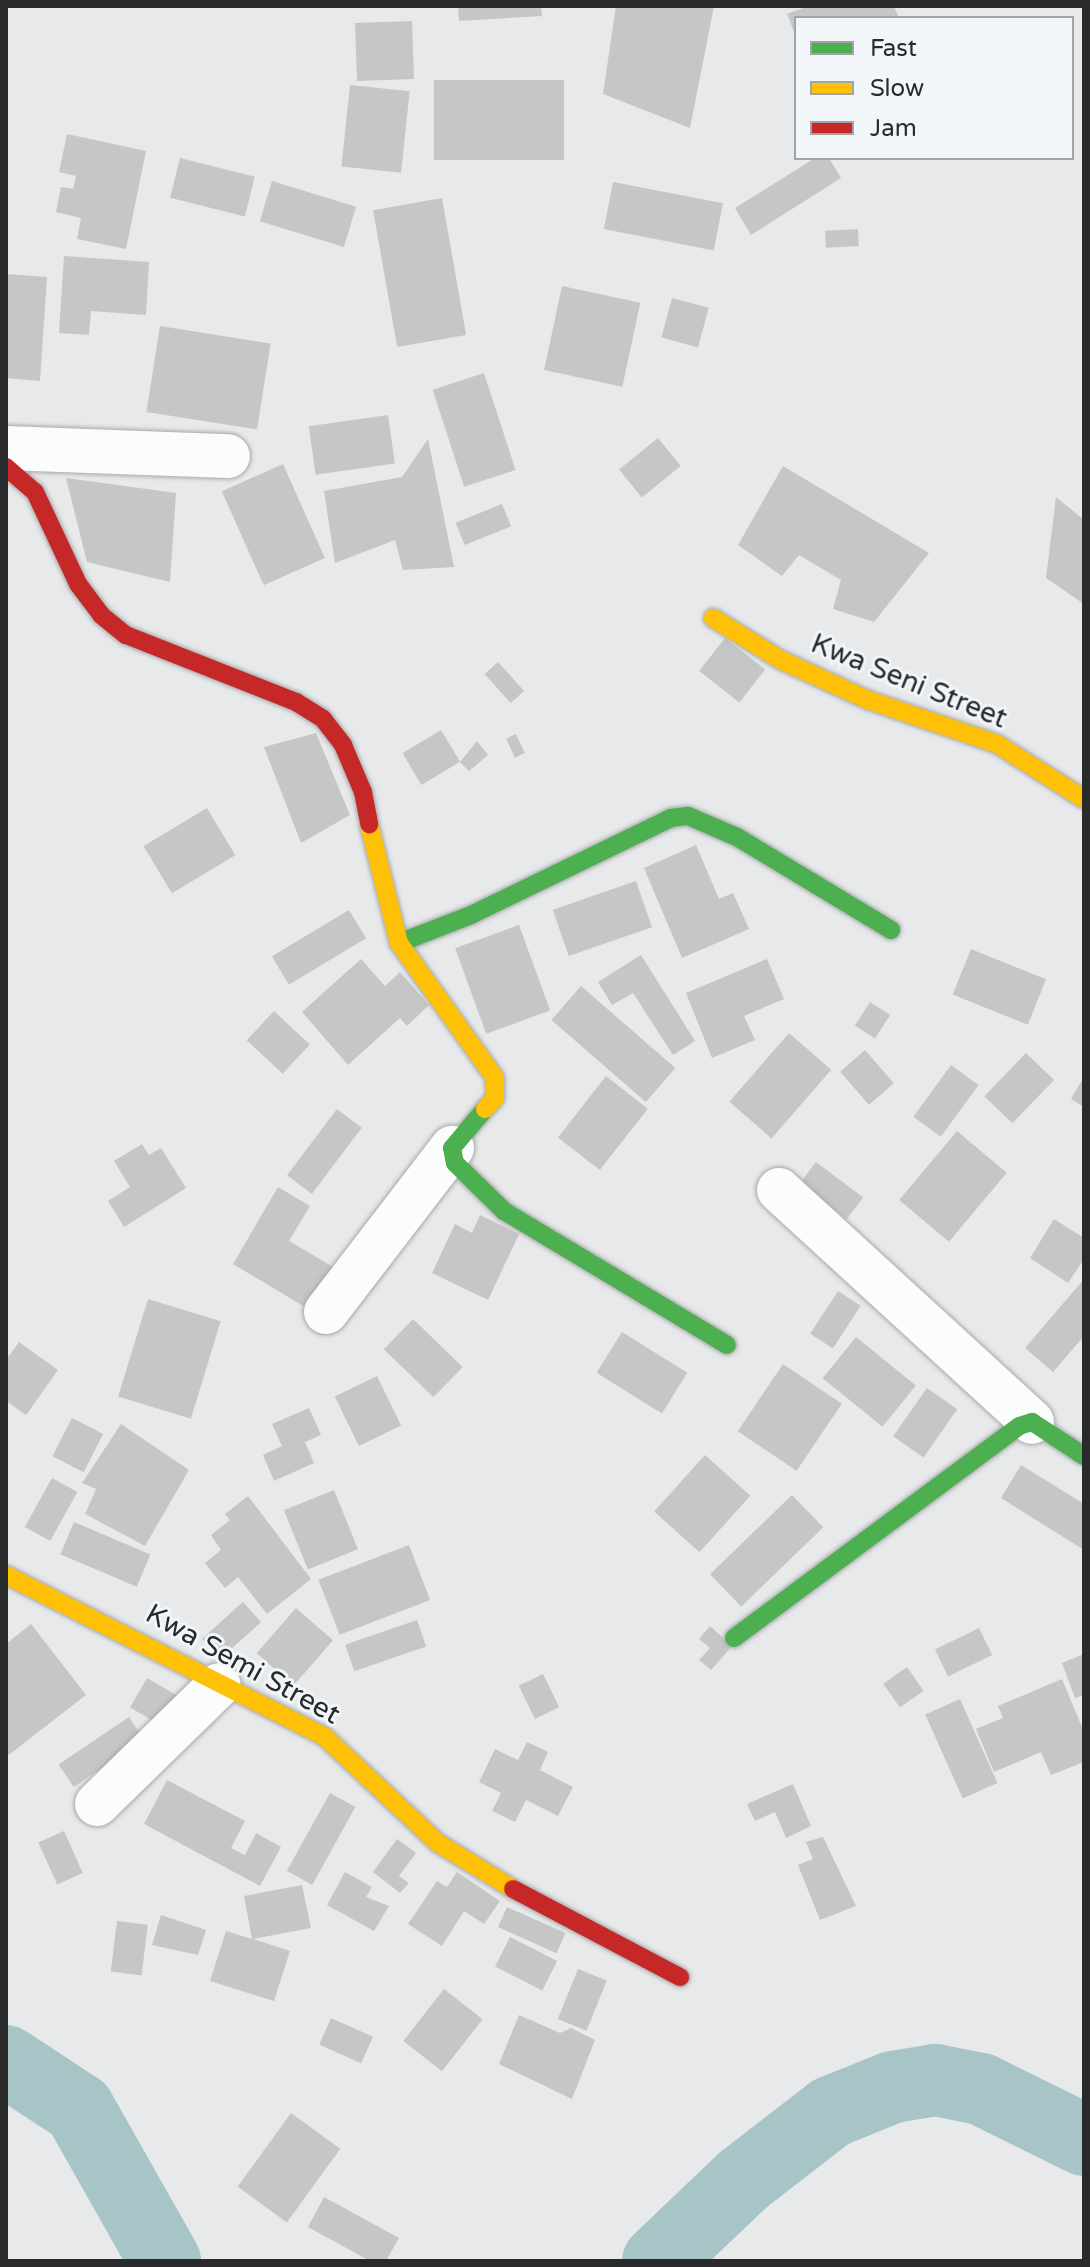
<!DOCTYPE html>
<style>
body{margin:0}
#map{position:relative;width:1090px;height:2267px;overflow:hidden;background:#e7e9eb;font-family:"Varela Round",sans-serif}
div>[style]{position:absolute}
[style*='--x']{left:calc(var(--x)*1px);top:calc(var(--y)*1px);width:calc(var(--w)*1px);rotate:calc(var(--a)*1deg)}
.river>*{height:72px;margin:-36px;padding:0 36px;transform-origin:36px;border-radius:36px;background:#a7c5c7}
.building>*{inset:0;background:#c5c6c6;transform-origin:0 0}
.roads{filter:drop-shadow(0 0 2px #a8a9aa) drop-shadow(0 0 2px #a8a9aa)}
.street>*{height:44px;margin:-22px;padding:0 22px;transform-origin:22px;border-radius:22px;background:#fbfcfc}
.fast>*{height:18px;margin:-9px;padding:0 9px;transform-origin:9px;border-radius:9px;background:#4caf50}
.slow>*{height:18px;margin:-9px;padding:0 9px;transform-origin:9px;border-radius:9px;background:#ffc107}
.jam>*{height:18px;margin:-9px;padding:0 9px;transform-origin:9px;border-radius:9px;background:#c62828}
span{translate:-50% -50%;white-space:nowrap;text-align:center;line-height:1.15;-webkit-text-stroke:6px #f3f6f9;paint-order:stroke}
.street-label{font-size:28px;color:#292a2b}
.frame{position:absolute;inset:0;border:8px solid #292a2b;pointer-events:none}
.legend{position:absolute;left:794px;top:16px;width:280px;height:144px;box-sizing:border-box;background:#f3f6f9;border:2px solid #a2a4a7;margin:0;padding:10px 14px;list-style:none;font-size:24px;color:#292a2b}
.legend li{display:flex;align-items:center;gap:16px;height:40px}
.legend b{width:40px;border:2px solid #a2a4a7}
</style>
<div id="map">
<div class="river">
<div style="--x:6;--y:2061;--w:87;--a:33.3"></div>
<div style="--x:79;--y:2109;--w:175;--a:60.5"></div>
<div style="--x:658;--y:2261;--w:117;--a:-43.6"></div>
<div style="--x:743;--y:2180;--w:111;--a:-37.7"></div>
<div style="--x:831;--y:2112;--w:67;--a:-22"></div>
<div style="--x:893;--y:2087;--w:43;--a:-9.5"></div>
<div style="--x:935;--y:2080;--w:47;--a:11.1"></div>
<div style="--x:981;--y:2089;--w:115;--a:26.3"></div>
</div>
<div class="building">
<div style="clip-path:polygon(458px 6px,541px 6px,542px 16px,459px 21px)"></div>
<div style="clip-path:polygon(616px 6px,714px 6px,690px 128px,603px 94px)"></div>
<div style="clip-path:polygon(809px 6px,894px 6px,899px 18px,796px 18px,796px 37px,787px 14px)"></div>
<div style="left:412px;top:21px;width:58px;height:57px;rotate:88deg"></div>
<div style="left:434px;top:80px;width:130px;height:80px"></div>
<div style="left:350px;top:85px;width:60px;height:82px;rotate:6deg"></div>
<div style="clip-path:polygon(67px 134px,146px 151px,126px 249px,77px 239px,81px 218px,56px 212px,61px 187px,73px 189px,76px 176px,59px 172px)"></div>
<div style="left:180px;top:158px;width:77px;height:41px;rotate:14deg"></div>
<div style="clip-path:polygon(815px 158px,829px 158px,841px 178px,751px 235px,735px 208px)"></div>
<div style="left:272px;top:181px;width:88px;height:42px;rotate:17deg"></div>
<div style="left:613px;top:182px;width:112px;height:48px;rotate:11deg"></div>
<div style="left:442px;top:198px;width:139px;height:70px;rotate:80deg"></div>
<div style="left:858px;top:229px;width:17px;height:33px;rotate:87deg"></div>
<div style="clip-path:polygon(64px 256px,149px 262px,146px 315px,91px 311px,89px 335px,59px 333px)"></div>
<div style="clip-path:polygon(6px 274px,47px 277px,40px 381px,6px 378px)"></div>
<div style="left:562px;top:286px;width:80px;height:86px;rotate:12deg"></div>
<div style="left:672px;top:298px;width:38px;height:41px;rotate:15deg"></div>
<div style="left:160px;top:326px;width:112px;height:87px;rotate:9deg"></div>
<div style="left:484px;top:373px;width:102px;height:54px;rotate:72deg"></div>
<div style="left:388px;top:415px;width:49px;height:80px;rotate:82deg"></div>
<div style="left:658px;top:438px;width:36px;height:50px;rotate:51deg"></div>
<div style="clip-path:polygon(428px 439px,454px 567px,403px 570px,395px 540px,335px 563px,324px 491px,402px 477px)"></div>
<div style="left:283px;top:464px;width:103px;height:67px;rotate:66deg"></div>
<div style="clip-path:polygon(783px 466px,929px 553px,874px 622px,833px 609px,841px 580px,799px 555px,782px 576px,738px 545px)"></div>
<div style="clip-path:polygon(66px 478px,176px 493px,170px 582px,87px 562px)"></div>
<div style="clip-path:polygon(1056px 497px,1084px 520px,1084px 604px,1046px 578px)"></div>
<div style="left:502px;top:504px;width:24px;height:50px;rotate:68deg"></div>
<div style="left:725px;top:638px;width:51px;height:42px;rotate:38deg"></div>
<div style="left:498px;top:662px;width:39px;height:18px;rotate:48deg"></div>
<div style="left:441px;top:730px;width:37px;height:45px;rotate:59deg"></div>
<div style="clip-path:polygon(316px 733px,350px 815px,301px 843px,264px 747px)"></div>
<div style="left:516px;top:734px;width:21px;height:11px;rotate:65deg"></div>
<div style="clip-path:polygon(477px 741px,488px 755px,469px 771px,460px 762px)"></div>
<div style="left:207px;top:808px;width:55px;height:74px;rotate:59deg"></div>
<div style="clip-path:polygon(696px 845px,719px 899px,733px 893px,749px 929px,682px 958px,644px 868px)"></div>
<div style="left:636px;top:881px;width:49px;height:88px;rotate:71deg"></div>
<div style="left:349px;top:910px;width:33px;height:90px;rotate:59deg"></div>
<div style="left:519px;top:925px;width:91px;height:68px;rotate:70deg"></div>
<div style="left:971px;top:949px;width:81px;height:49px;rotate:22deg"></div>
<div style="clip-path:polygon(641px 955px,695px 1041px,673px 1055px,633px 993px,612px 1005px,598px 982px)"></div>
<div style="clip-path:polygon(361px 959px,385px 986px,400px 972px,429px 1005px,407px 1026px,400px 1018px,348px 1065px,302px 1012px)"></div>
<div style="clip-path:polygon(767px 959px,784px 999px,744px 1016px,755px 1040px,712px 1058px,686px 993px)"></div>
<div style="left:581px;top:986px;width:125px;height:45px;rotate:41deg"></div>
<div style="left:870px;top:1002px;width:24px;height:28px;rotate:33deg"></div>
<div style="left:274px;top:1011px;width:49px;height:40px;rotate:43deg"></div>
<div style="left:789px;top:1033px;width:56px;height:91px;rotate:41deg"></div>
<div style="left:865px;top:1050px;width:44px;height:33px;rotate:49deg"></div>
<div style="left:1026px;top:1053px;width:39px;height:60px;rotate:44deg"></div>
<div style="left:951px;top:1065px;width:34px;height:64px;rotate:36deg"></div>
<div style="left:606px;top:1076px;width:53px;height:78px;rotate:38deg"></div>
<div style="clip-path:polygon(1084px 1077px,1084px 1107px,1071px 1099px)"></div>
<div style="left:337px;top:1109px;width:31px;height:83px;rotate:37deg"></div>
<div style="left:957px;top:1131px;width:65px;height:90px;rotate:40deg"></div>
<div style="clip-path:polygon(142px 1144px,149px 1155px,161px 1148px,186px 1188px,124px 1227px,108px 1201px,130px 1187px,114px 1161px)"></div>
<div style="left:816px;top:1162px;width:59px;height:27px;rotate:37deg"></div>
<div style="clip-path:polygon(278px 1187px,310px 1206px,289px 1241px,335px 1268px,310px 1310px,233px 1264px)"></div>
<div style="clip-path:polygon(480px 1215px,519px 1234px,488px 1300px,432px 1273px,455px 1224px,472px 1233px)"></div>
<div style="clip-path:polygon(1054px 1219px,1084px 1238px,1084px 1259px,1068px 1283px,1030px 1258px)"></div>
<div style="clip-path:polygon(1084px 1279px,1084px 1336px,1053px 1372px,1025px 1348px)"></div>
<div style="left:838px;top:1291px;width:27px;height:51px;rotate:33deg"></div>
<div style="left:148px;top:1299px;width:76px;height:102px;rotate:17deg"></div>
<div style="left:413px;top:1319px;width:69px;height:42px;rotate:44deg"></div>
<div style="left:622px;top:1332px;width:77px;height:48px;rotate:32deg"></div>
<div style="left:856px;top:1337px;width:77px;height:53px;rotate:39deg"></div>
<div style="clip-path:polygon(19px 1342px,58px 1370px,26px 1415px,6px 1401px,6px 1360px)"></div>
<div style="left:783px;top:1364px;width:71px;height:81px;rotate:34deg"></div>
<div style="left:377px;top:1376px;width:55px;height:47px;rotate:64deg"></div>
<div style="left:927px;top:1388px;width:37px;height:59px;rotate:35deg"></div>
<div style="clip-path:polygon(309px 1408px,321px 1435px,305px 1442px,314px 1463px,274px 1481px,263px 1455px,282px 1446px,272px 1424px)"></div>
<div style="left:72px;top:1418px;width:35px;height:43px;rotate:27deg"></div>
<div style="clip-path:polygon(121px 1424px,189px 1470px,145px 1546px,85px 1514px,96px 1489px,82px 1483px)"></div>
<div style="left:705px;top:1455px;width:61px;height:76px;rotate:42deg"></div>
<div style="clip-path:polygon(1021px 1465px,1084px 1504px,1084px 1550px,1001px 1498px)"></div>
<div style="left:52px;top:1478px;width:29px;height:56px;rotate:29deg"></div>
<div style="left:334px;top:1490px;width:64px;height:54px;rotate:68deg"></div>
<div style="left:792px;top:1495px;width:45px;height:114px;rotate:46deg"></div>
<div style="clip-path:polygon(248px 1496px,311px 1579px,267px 1614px,238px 1577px,225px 1588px,205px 1563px,221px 1550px,211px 1535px,230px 1520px,225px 1514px)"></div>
<div style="left:74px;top:1522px;width:83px;height:35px;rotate:23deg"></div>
<div style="left:409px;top:1545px;width:59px;height:97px;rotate:69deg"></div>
<div style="left:243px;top:1602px;width:27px;height:55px;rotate:48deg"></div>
<div style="left:296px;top:1608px;width:49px;height:60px;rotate:41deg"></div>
<div style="left:417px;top:1620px;width:28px;height:76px;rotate:71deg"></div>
<div style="clip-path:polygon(31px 1624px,86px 1695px,6px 1757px,6px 1644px)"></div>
<div style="clip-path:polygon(710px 1626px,732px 1646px,711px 1670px,699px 1660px,710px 1648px,699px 1639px)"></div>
<div style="left:979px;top:1628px;width:30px;height:49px;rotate:64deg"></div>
<div style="clip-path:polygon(1084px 1654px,1084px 1695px,1075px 1698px,1062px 1663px)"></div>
<div style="left:907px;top:1667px;width:29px;height:29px;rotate:55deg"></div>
<div style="left:543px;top:1674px;width:37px;height:27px;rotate:64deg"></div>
<div style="left:147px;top:1678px;width:44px;height:34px;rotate:30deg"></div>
<div style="clip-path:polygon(1062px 1679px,1084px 1732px,1084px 1762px,1051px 1775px,1041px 1752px,994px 1772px,976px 1729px,1003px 1718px,998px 1706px)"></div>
<div style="left:960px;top:1699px;width:92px;height:38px;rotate:66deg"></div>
<div style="left:129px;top:1717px;width:27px;height:85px;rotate:56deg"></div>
<div style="clip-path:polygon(527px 1742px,548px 1752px,540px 1770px,573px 1787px,558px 1816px,526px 1800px,515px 1822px,492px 1811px,501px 1793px,479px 1782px,495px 1749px,518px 1760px)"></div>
<div style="clip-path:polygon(167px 1780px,245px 1821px,231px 1848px,245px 1855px,256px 1833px,281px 1847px,260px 1886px,144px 1824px)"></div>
<div style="clip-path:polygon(793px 1784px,811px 1826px,786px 1838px,775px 1812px,755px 1821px,747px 1804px)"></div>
<div style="left:330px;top:1793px;width:29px;height:89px;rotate:29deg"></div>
<div style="left:64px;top:1831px;width:46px;height:28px;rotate:66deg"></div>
<div style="clip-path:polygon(823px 1837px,856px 1906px,820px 1920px,798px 1865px,813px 1859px,806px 1842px)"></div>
<div style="clip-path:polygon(397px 1839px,416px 1853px,399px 1876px,409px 1883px,400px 1893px,373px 1872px)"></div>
<div style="clip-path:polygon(345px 1872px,372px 1887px,366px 1897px,389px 1906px,374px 1931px,327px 1905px)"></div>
<div style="clip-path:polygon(457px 1872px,500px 1901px,484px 1924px,464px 1911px,442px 1946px,408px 1924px,437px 1881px,447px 1887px)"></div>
<div style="clip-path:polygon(302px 1885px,311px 1928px,253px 1939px,290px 1951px,274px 2001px,210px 1981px,226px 1931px,252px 1939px,244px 1896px)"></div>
<div style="left:507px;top:1907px;width:64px;height:22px;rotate:24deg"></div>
<div style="clip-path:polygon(161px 1915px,206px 1930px,198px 1955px,152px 1945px)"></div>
<div style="left:117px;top:1921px;width:31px;height:51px;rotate:7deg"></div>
<div style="left:510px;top:1937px;width:53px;height:33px;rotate:27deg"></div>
<div style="left:578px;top:1969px;width:31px;height:54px;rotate:22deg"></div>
<div style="left:444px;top:1989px;width:49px;height:66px;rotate:38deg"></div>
<div style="clip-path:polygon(519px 2015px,560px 2033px,571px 2028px,595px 2040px,572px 2099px,499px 2064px)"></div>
<div style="left:331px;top:2018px;width:46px;height:29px;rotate:24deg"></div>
<div style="left:291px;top:2113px;width:61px;height:91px;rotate:36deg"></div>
<div style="clip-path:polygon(324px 2197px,399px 2238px,386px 2261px,370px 2261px,308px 2227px)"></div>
</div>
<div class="roads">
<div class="street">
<div style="--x:6;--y:448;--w:222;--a:2.1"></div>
<div style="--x:779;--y:1190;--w:343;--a:42.5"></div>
<div style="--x:326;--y:1312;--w:207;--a:-52.5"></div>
<div style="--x:97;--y:1804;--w:170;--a:-44.3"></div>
</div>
<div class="fast">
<div style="--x:399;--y:943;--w:77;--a:-21.3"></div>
<div style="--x:471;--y:915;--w:222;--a:-25.9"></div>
<div style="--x:671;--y:818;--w:17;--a:-7"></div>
<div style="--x:688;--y:816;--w:53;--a:23.2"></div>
<div style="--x:737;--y:837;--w:180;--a:31.1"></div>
<div style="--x:485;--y:1109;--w:51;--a:130.2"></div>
<div style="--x:452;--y:1148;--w:15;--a:79"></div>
<div style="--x:455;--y:1163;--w:69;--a:44.4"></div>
<div style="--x:504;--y:1211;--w:260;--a:31"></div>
<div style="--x:734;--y:1638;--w:355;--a:-36.6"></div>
<div style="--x:1019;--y:1426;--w:14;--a:-17"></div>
<div style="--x:1032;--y:1422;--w:62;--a:33.2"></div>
</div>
<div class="slow">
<div style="--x:713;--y:618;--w:80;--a:31.7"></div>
<div style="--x:781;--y:660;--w:96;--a:24.7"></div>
<div style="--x:868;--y:700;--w:136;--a:18.8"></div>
<div style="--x:997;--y:744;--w:103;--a:32.3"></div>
<div style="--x:369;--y:824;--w:123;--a:75.9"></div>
<div style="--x:399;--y:943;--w:166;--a:54.6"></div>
<div style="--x:495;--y:1078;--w:20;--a:90"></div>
<div style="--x:495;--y:1098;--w:15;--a:132"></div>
<div style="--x:6;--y:1575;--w:358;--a:26.9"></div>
<div style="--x:325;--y:1737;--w:155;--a:43.2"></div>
<div style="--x:438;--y:1843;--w:88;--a:31.5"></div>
</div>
<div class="jam">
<div style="--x:6;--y:467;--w:38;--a:41"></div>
<div style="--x:35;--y:492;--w:102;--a:64.9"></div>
<div style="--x:78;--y:584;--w:39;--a:53"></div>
<div style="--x:101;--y:615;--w:32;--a:39"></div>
<div style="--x:126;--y:635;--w:183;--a:21.5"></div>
<div style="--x:296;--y:702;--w:32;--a:32"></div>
<div style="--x:323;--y:719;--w:33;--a:52"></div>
<div style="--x:343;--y:745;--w:51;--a:66.9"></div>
<div style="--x:363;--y:792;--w:33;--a:79"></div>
<div style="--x:513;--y:1889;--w:189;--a:27.8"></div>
</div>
</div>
<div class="street-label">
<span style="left:909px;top:681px;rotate:22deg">Kwa Seni Street</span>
<span style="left:243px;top:1664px;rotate:29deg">Kwa Semi Street</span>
</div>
<div class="frame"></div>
<ul class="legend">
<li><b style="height:10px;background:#4caf50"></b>Fast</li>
<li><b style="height:10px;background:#ffc107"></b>Slow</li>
<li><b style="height:10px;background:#c62828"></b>Jam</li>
</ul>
</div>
